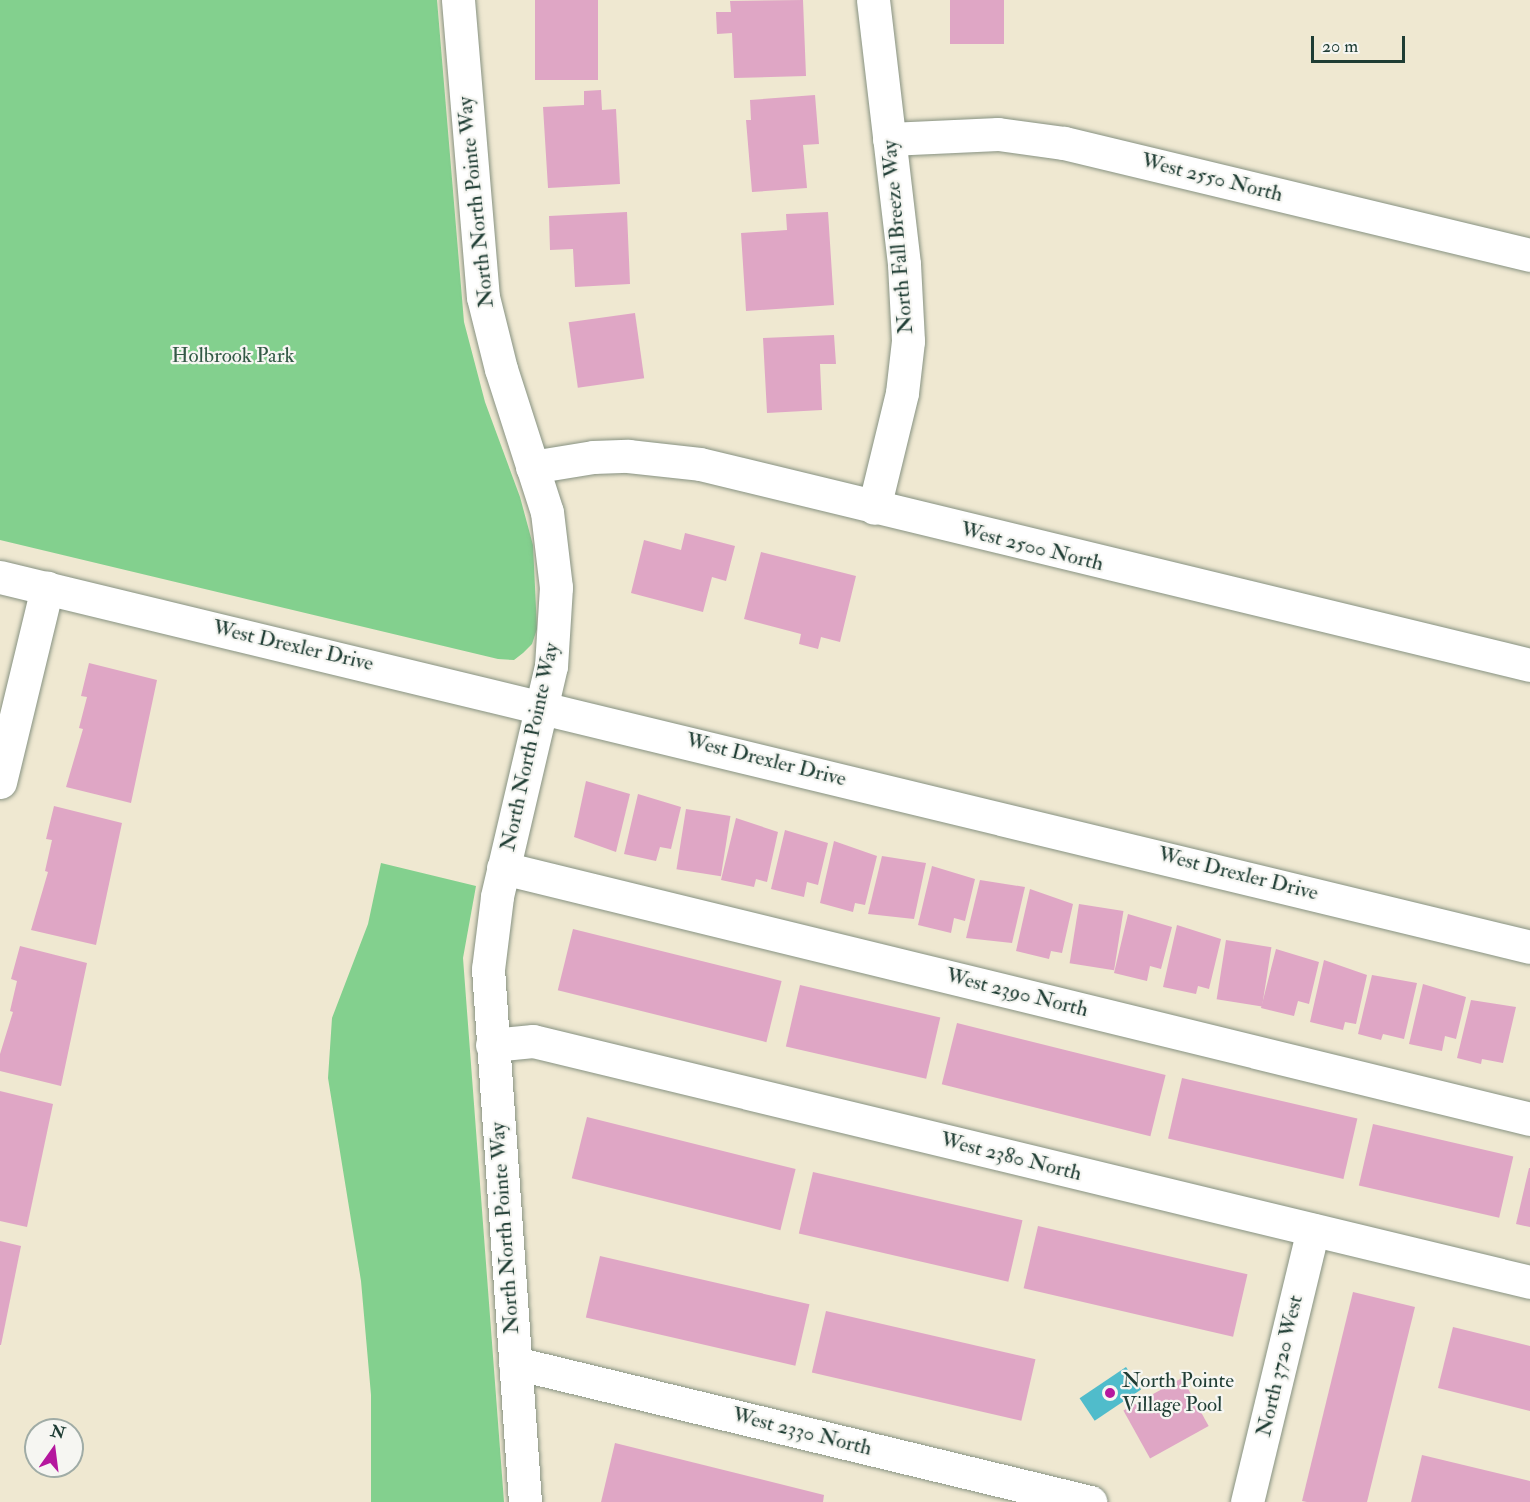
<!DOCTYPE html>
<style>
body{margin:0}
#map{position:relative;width:1530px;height:1502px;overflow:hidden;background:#efe8d1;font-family:"IM FELL Double Pica",serif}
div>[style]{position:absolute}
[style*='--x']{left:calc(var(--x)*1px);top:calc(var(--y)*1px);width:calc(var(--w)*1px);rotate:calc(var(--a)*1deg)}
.green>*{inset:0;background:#83d08e}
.water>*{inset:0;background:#50bccb;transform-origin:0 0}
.building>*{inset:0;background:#dfa6c5;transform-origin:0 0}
.roads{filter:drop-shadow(0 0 2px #879282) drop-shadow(0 0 2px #879282)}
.minor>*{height:33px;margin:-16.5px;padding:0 16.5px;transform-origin:16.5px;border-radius:16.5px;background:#fff}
.dots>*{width:16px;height:16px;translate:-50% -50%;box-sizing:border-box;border:3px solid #f6f6f2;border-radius:50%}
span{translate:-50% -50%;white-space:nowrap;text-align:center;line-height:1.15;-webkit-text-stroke:4.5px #f6f6f2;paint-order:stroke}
.street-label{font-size:21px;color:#1f3d34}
.park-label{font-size:21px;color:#335a46}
.poi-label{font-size:21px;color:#1f3d34}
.left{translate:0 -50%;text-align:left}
.north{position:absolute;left:24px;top:1418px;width:60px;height:60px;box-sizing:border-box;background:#f6f6f2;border:2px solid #a0aca6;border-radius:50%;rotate:14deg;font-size:16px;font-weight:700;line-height:24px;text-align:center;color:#1f3d34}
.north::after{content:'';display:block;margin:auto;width:21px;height:27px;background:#b5179e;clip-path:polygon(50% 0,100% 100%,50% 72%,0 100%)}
.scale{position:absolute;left:1311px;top:36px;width:94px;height:27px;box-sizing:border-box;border:3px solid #1f3d34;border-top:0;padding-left:8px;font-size:18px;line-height:21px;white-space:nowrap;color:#1f3d34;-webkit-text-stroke:4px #f6f6f2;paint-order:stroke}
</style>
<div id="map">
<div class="green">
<div style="clip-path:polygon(0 0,437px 0,464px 322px,485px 402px,520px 497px,533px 545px,537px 629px,532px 644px,523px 653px,514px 660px,498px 659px,0 540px)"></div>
<div style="clip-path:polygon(381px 863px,476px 886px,463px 958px,504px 1502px,371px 1502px,371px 1395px,361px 1281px,328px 1078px,332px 1018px,368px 924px)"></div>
</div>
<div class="water">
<div style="left:1126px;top:1367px;width:27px;height:56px;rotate:56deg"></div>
</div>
<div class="building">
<div style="left:535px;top:0;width:63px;height:80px"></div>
<div style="clip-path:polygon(803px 0,806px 76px,734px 78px,732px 33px,717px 34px,716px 12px,731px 12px,730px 1px)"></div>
<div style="left:950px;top:0;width:54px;height:44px"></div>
<div style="clip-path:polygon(601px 90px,602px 110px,616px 109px,620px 184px,548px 188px,543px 107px,584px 105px,584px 91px)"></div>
<div style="clip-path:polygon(815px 95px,819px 144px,803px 145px,807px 188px,752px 192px,746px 120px,751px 120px,750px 100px)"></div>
<div style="clip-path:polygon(627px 212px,630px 284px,575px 287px,573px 249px,550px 250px,549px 216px)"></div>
<div style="clip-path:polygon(828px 212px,834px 305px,746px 311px,741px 233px,787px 230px,786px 214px)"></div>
<div style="left:635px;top:313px;width:66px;height:67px;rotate:82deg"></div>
<div style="clip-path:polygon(834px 335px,836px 364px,820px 364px,822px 410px,767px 413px,763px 338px)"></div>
<div style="clip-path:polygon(685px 533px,735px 546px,726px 581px,712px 577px,703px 612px,631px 593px,644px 540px,681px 550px)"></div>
<div style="clip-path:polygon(761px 552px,856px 576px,840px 642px,821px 637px,818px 649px,799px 644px,801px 634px,744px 619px)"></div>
<div style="clip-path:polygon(89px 663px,157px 680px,131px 803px,66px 787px,83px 729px,79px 728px,87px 697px,81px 696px)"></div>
<div style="clip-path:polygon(586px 781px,630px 794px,616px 852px,574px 837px)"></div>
<div style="clip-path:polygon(638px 794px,681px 807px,671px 849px,660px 847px,656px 861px,624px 854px)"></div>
<div style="clip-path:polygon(54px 806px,122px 823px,96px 945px,31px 930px,48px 872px,45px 871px,52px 840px,46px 839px)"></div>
<div style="left:686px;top:809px;width:45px;height:61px;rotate:9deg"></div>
<div style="clip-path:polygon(736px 818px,778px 832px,767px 882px,756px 879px,754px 887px,721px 880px)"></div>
<div style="clip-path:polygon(785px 830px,828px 843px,818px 885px,807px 882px,804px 897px,771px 889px)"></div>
<div style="clip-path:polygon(834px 841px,877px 856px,865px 905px,855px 903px,853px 912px,820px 903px)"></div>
<div style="clip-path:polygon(882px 856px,926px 863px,914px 919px,868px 914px)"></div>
<div style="clip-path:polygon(932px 866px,975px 879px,965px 921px,954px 918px,951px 933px,918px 925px)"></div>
<div style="clip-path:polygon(980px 880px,1025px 887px,1012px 943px,966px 938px)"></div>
<div style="clip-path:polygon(1030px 889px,1073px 904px,1062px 953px,1051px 951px,1049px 959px,1016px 951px)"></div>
<div style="left:1079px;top:904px;width:45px;height:60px;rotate:9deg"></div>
<div style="clip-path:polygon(1128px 914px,1172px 927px,1161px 969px,1150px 966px,1147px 981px,1114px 973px)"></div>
<div style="clip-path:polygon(1177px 925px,1221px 939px,1209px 989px,1198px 986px,1196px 994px,1163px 987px)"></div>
<div style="left:573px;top:929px;width:215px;height:63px;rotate:14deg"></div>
<div style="left:1226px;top:940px;width:46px;height:60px;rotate:9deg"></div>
<div style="clip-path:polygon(20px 946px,87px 963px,61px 1086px,0 1071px,0 1054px,13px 1012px,10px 1011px,17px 981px,11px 979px)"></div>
<div style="clip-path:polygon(1276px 949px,1319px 962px,1309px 1004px,1298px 1001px,1294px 1016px,1261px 1008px)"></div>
<div style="clip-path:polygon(1324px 960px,1367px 975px,1356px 1024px,1345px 1022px,1343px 1030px,1310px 1022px)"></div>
<div style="clip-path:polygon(1372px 975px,1417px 983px,1404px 1039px,1383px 1034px,1381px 1040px,1358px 1034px)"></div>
<div style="clip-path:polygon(1423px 984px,1466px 997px,1456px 1039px,1445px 1036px,1442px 1051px,1409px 1044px)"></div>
<div style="left:800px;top:985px;width:144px;height:63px;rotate:13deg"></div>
<div style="clip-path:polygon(1471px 1000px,1516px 1007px,1503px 1063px,1482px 1059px,1481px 1064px,1457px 1058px)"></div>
<div style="left:957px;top:1023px;width:215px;height:63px;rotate:14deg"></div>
<div style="left:1182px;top:1078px;width:180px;height:62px;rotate:13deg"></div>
<div style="clip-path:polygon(0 1091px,53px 1104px,27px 1227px,0 1221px)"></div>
<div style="left:587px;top:1117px;width:215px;height:63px;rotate:14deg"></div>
<div style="left:1373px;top:1124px;width:144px;height:63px;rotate:13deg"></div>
<div style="clip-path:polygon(1529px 1168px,1530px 1168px,1530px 1227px,1516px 1224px)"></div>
<div style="left:813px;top:1172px;width:215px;height:63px;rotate:13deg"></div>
<div style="left:1038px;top:1226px;width:215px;height:64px;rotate:13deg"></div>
<div style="clip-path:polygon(0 1241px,21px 1246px,1px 1345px,0 1345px)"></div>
<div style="left:600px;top:1256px;width:215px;height:63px;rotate:13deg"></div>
<div style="clip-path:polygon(1353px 1292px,1415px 1307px,1367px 1502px,1307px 1502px,1302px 1501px)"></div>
<div style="left:826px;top:1311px;width:215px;height:63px;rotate:13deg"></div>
<div style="clip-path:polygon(1453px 1327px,1530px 1346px,1530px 1411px,1438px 1388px)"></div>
<div style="left:1182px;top:1378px;width:55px;height:67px;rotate:61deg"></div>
<div style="clip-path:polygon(615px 1443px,824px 1495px,823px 1502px,601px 1502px)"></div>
<div style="clip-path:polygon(1422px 1455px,1530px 1481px,1530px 1502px,1411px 1502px)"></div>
</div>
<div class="roads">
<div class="minor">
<div style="--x:458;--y:0;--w:298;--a:85.2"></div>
<div style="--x:483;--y:297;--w:74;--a:76"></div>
<div style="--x:501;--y:369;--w:150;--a:72.2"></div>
<div style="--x:547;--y:512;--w:76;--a:83.2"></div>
<div style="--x:556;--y:587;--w:79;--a:93.6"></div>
<div style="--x:551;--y:666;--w:237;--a:103.2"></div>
<div style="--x:497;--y:897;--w:73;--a:97.1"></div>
<div style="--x:488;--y:969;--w:534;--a:86.03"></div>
<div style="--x:873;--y:0;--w:266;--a:83.3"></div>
<div style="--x:904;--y:264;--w:77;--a:87"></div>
<div style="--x:908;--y:341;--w:52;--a:96.6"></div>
<div style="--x:902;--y:393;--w:118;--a:103.7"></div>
<div style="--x:889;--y:139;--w:109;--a:-2.6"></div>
<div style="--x:998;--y:134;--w:67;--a:7.8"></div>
<div style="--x:1064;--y:143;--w:479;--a:13.5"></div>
<div style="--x:532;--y:467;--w:62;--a:-9.3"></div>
<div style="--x:593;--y:457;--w:35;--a:-2"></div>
<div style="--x:628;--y:456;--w:72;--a:6.3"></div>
<div style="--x:700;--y:464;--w:854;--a:13.61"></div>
<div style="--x:0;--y:577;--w:1574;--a:13.59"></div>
<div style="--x:0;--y:782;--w:200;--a:-76.4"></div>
<div style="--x:503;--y:868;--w:1057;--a:13.73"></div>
<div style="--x:492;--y:1045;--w:41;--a:-5.6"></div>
<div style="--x:533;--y:1041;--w:1026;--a:13.59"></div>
<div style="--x:515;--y:1363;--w:592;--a:13.59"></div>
<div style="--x:1247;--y:1502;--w:280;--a:-76.4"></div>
</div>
</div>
<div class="dots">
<div style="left:1110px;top:1393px;background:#b5179e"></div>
</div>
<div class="street-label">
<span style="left:1212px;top:178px;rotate:14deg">West 2550 North</span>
<span style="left:476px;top:202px;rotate:-96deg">North North Pointe Way</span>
<span style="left:898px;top:237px;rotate:-95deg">North Fall Breeze Way</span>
<span style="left:1032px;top:547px;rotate:14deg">West 2500 North</span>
<span style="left:293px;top:646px;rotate:13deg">West Drexler Drive</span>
<span style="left:530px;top:747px;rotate:-78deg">North North Pointe Way</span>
<span style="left:766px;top:760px;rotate:14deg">West Drexler Drive</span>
<span style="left:1238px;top:874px;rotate:14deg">West Drexler Drive</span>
<span style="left:1017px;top:993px;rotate:14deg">West 2390 North</span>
<span style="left:1011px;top:1157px;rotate:14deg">West 2380 North</span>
<span style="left:505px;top:1228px;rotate:-94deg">North North Pointe Way</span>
<span style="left:1280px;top:1366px;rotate:-77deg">North 3720 West</span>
<span style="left:802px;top:1432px;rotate:14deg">West 2330 North</span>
</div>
<div class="park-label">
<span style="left:233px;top:356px">Holbrook Park</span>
</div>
<div class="poi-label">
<span class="left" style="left:1122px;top:1393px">North Pointe<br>Village Pool</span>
</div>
<div class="north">N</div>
<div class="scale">20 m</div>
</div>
